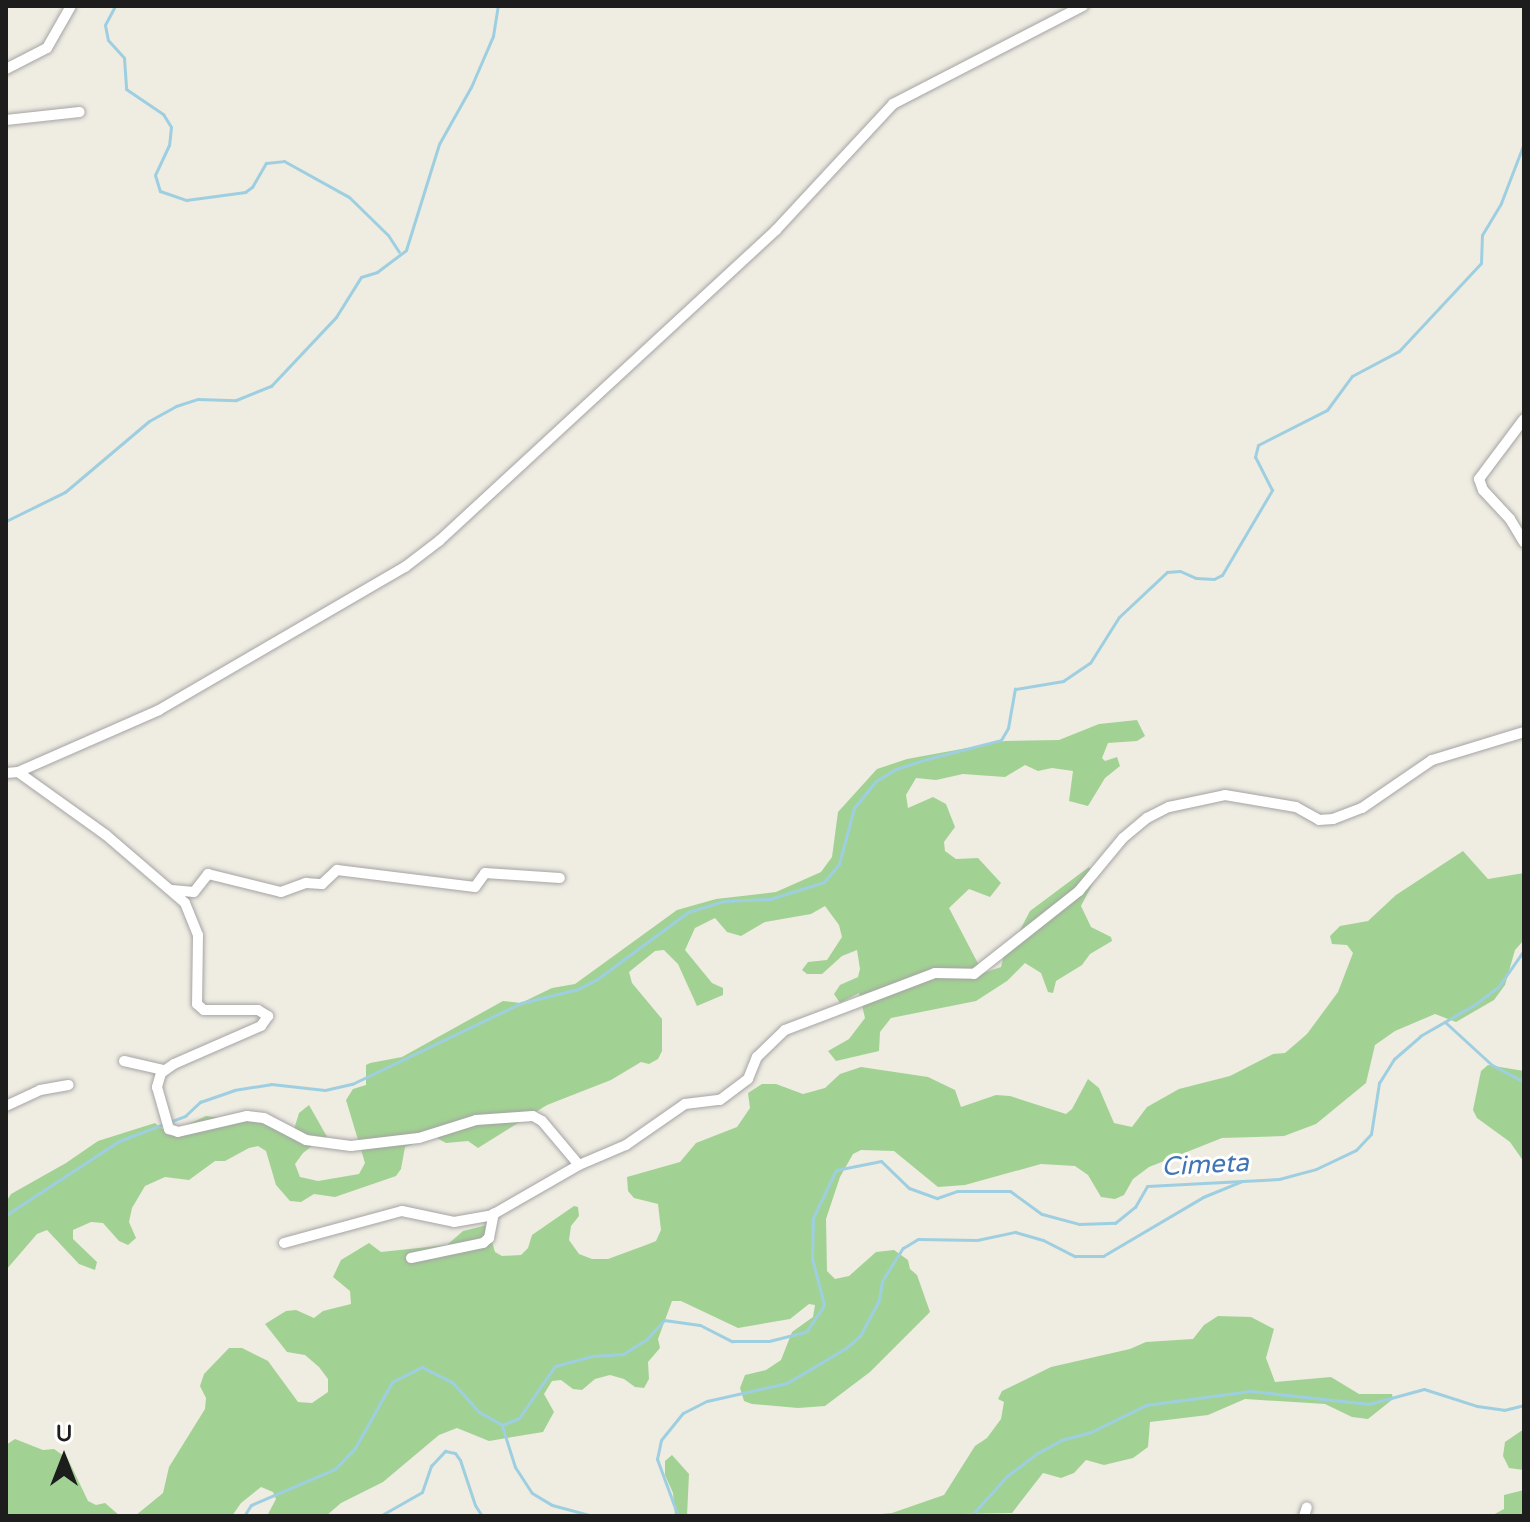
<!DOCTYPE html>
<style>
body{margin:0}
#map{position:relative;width:1530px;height:1522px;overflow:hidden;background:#efece2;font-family:"Varela Round",sans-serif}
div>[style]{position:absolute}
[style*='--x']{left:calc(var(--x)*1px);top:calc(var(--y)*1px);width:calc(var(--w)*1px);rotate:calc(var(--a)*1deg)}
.forest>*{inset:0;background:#a2d293}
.stream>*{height:3px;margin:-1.5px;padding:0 1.5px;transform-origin:1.5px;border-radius:1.5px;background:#9ecfe1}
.roads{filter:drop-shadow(0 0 2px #a4a4a4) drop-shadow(0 0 2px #a4a4a4)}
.minor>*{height:10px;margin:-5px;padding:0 5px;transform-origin:5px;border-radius:5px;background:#fff}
span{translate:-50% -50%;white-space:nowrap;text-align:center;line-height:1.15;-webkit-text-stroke:6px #fff;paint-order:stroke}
.water-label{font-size:26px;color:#4175b5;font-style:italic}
.frame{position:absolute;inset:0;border:8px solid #1d1d1d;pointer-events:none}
.north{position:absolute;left:24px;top:1418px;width:80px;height:80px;-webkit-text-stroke:6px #fff;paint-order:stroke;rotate:0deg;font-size:22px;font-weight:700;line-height:32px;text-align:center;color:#1d1d1d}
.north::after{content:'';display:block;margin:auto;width:28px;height:36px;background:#1d1d1d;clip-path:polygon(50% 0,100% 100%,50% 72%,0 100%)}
</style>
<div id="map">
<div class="forest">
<div style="clip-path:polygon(1137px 720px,1145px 736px,1137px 741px,1108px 743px,1102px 758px,1105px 761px,1117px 757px,1120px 766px,1105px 778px,1088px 806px,1069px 801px,1073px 771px,1052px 768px,1038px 771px,1025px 765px,1005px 777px,963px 774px,936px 780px,916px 778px,906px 795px,908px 808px,933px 797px,946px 804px,955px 827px,944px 842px,945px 851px,956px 859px,978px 858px,1001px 883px,990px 897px,969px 889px,949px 908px,983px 973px,1001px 967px,1006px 947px,1017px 936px,1030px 911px,1089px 867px,1095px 879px,1081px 906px,1091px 927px,1111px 937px,1112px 941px,1090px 954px,1082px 965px,1056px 981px,1053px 993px,1048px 992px,1041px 973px,1025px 963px,1007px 981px,976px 1001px,891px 1018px,880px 1032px,879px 1051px,836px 1061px,828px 1051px,849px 1039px,865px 1018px,859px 993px,840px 1003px,834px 994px,840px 985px,858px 977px,860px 969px,857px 950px,842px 956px,822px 974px,807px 974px,802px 970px,808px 962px,827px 960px,842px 937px,839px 925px,825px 906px,811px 914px,765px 922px,741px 936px,727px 932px,715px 918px,695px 928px,685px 950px,712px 983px,723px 988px,723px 995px,697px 1006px,678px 964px,664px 950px,655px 951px,629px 972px,632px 983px,662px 1019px,662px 1051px,658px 1059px,649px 1064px,641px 1062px,611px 1080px,547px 1105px,478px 1148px,468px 1141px,446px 1143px,435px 1137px,405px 1147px,401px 1169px,396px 1176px,335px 1197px,314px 1194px,301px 1202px,290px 1201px,276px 1185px,266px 1151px,258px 1146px,249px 1148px,225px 1161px,215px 1161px,189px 1180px,165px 1177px,145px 1186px,132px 1208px,129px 1222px,136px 1238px,128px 1245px,119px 1241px,103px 1223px,91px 1222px,73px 1230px,73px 1239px,97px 1262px,95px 1270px,79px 1264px,47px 1230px,37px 1234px,6px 1270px,6px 1202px,11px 1194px,66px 1163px,98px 1141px,155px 1123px,166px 1132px,174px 1131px,206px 1116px,261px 1123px,292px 1136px,299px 1113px,309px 1105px,330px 1142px,328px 1146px,312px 1146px,303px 1153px,295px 1164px,300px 1177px,318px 1181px,359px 1174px,365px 1163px,346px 1100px,353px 1089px,366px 1085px,366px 1065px,370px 1063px,402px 1057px,503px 1001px,521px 1003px,552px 988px,575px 984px,677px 910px,716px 899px,776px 892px,821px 872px,832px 857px,838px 812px,877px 769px,907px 759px,1005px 741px,1059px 740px,1099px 724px)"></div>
<div style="clip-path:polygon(1463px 851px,1488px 879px,1524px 873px,1524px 940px,1515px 950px,1505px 985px,1494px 1000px,1456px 1022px,1435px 1014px,1395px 1031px,1375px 1045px,1366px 1083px,1316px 1124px,1284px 1136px,1222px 1138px,1149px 1167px,1133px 1179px,1124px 1195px,1115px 1199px,1101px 1197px,1088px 1175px,1075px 1166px,1041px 1164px,965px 1185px,938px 1187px,894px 1151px,861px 1150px,853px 1154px,840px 1177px,826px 1219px,827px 1271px,835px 1279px,849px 1276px,876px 1252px,894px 1250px,908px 1260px,910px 1269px,917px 1275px,930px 1312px,870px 1372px,825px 1406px,798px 1408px,752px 1404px,744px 1401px,740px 1388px,745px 1375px,766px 1370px,781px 1360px,792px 1332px,813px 1317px,815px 1305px,809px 1304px,790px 1319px,738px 1328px,681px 1301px,672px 1301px,658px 1339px,660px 1348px,648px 1362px,649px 1379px,644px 1388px,635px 1387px,624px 1379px,610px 1375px,595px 1379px,582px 1390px,573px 1389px,561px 1380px,552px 1381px,544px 1394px,554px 1412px,543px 1432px,489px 1441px,457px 1428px,439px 1435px,383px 1482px,341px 1503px,326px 1516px,267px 1516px,276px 1499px,273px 1492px,261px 1487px,241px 1503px,232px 1516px,135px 1516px,163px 1493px,169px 1467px,205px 1409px,206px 1398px,200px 1386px,204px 1374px,229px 1348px,242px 1348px,268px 1361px,298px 1402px,312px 1403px,328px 1392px,328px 1379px,319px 1367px,305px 1355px,287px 1352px,265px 1324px,286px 1311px,296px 1310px,314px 1318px,323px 1311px,351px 1304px,350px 1291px,333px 1277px,341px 1260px,369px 1243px,381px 1252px,447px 1245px,463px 1231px,487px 1225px,495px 1252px,502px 1256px,521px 1255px,528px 1248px,532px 1235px,574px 1206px,578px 1207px,579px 1216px,571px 1226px,569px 1240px,579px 1254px,592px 1259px,608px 1259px,646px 1245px,656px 1241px,661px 1230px,658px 1204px,634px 1198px,628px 1191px,627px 1177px,680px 1162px,696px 1143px,737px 1127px,750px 1108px,748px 1093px,762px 1084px,776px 1084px,803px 1094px,825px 1088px,840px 1074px,861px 1067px,928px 1077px,955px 1090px,961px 1107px,996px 1095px,1010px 1096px,1066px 1114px,1072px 1109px,1088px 1079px,1099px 1088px,1114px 1123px,1132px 1127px,1147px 1107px,1179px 1089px,1230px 1076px,1273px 1054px,1285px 1053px,1307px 1034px,1338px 992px,1353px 953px,1347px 945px,1332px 944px,1330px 936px,1340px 926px,1368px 921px,1396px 895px)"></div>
<div style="clip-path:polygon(1488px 1065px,1524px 1071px,1524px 1162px,1510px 1142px,1477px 1118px,1473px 1110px,1481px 1071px)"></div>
<div style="clip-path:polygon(1218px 1316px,1251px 1317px,1274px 1329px,1266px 1358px,1275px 1382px,1331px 1377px,1359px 1394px,1392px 1394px,1393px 1399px,1368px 1419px,1352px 1417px,1325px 1404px,1245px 1399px,1208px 1415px,1150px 1422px,1148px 1447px,1133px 1458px,1104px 1465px,1086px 1460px,1074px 1473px,1061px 1478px,1043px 1473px,1012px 1513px,856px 1516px,892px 1513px,944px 1495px,975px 1446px,987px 1438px,1001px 1419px,1004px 1402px,998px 1399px,1002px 1391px,1051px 1367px,1130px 1349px,1146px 1342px,1193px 1339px,1204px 1325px)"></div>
<div style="clip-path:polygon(1524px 1429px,1524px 1470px,1509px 1468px,1503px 1456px,1505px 1442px)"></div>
<div style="clip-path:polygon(15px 1439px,43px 1450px,54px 1449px,68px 1459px,88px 1501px,96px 1505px,105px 1503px,120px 1516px,6px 1516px,6px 1445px)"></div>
<div style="clip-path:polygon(672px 1455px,689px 1474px,687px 1516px,675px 1516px,673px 1493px,665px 1475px,665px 1461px)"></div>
<div style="clip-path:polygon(1524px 1490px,1524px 1516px,1491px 1516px,1504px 1509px,1504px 1495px)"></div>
</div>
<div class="stream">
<div style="--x:115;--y:6;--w:21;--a:118"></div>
<div style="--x:105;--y:25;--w:15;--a:79"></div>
<div style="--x:108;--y:40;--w:24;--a:48"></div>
<div style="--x:124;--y:58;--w:31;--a:86"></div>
<div style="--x:126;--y:89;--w:45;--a:34"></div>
<div style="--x:163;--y:114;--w:15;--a:58"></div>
<div style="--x:171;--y:127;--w:18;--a:96"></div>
<div style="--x:169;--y:145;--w:33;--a:115"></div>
<div style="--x:155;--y:175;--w:17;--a:73"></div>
<div style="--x:160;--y:191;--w:28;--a:19"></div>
<div style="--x:186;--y:200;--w:60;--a:-7.7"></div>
<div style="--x:245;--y:192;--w:9;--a:-36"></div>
<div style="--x:252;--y:187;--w:28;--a:-60"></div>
<div style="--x:266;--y:163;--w:18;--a:-6"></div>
<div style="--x:284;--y:161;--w:74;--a:29"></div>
<div style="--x:349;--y:197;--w:54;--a:44.3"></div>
<div style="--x:388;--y:235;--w:20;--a:57"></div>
<div style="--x:6;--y:521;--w:66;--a:-26.2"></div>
<div style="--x:65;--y:492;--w:110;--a:-40.2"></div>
<div style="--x:149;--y:421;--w:31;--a:-29"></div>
<div style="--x:176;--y:406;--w:23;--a:-18"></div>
<div style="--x:198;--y:399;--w:38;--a:2"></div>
<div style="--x:236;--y:400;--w:38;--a:-22"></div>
<div style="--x:271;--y:386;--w:95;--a:-46.7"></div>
<div style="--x:336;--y:317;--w:47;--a:-58"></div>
<div style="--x:361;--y:277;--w:17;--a:-17"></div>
<div style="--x:377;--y:272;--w:36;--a:-37"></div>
<div style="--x:406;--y:250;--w:111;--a:-72.7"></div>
<div style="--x:439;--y:144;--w:65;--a:-60.7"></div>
<div style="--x:471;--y:87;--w:56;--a:-66.7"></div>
<div style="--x:493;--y:36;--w:30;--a:-81"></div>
<div style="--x:1445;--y:1022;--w:64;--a:42.5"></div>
<div style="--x:1492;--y:1065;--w:36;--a:28"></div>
<div style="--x:6;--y:1215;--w:135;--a:-33.2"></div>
<div style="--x:119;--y:1141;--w:71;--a:-20.7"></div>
<div style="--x:185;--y:1116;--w:21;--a:-43"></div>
<div style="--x:200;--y:1102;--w:36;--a:-19"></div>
<div style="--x:234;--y:1090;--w:37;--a:-9"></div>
<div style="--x:271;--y:1084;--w:54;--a:6.3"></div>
<div style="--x:325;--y:1090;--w:28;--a:-13"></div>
<div style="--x:352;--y:1084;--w:187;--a:-25.6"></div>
<div style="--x:521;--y:1003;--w:59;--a:-13.8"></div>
<div style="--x:578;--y:989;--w:20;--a:-27"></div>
<div style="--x:596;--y:980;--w:114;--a:-36.5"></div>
<div style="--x:688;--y:912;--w:38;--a:-17"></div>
<div style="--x:724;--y:901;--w:46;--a:-2.5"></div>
<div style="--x:770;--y:899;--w:57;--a:-17.5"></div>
<div style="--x:824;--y:882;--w:23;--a:-50"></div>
<div style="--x:839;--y:864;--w:58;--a:-75"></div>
<div style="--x:854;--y:808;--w:35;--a:-51"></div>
<div style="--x:876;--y:781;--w:23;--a:-31"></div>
<div style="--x:896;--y:769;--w:33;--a:-18"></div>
<div style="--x:927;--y:759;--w:76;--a:-14.4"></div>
<div style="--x:1001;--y:740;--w:14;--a:-60"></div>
<div style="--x:1008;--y:728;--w:40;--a:-80"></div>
<div style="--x:1015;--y:689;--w:49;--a:-9.5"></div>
<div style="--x:1063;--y:681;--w:32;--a:-34"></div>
<div style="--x:1090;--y:663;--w:54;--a:-57.8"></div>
<div style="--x:1119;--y:617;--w:66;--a:-43.2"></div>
<div style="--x:1167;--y:572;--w:13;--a:-4"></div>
<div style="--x:1180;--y:571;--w:17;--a:24"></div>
<div style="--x:1196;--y:578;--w:18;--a:3"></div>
<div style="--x:1214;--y:579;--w:9;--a:-27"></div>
<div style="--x:1222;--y:575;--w:99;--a:-59.5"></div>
<div style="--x:1272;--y:490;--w:37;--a:-117"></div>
<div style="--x:1255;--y:457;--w:12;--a:-76"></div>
<div style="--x:1258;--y:445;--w:77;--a:-26.9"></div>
<div style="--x:1327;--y:410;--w:42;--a:-53.7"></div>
<div style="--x:1352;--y:376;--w:53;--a:-28"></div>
<div style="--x:1399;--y:351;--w:120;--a:-47"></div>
<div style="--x:1481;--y:263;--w:28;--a:-88"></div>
<div style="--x:1482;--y:235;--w:37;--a:-59"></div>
<div style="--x:1501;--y:203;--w:64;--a:-69"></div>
<div style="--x:502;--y:1426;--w:43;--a:72.4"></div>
<div style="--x:515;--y:1467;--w:31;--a:57"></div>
<div style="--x:532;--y:1493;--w:23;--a:31"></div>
<div style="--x:552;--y:1505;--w:42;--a:15"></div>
<div style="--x:244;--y:1516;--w:13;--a:-58"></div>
<div style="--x:251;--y:1505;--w:91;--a:-23.2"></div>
<div style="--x:335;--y:1469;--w:29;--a:-46"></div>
<div style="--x:355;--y:1448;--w:76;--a:-60.7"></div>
<div style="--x:392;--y:1382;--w:34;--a:-27"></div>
<div style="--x:422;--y:1367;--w:34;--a:27"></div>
<div style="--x:452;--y:1382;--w:40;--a:48"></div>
<div style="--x:479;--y:1412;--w:26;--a:29"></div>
<div style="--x:502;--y:1425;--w:18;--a:-22"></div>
<div style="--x:519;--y:1418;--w:63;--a:-55.3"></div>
<div style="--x:555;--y:1366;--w:39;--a:-15"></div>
<div style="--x:593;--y:1356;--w:30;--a:-4"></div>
<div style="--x:623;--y:1354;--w:28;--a:-32"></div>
<div style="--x:647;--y:1339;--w:25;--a:-48"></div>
<div style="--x:664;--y:1320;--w:36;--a:8"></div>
<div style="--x:700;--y:1325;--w:36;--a:27"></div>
<div style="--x:732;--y:1341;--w:37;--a:0"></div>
<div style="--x:769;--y:1341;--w:38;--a:-14"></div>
<div style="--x:806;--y:1332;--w:32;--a:-56"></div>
<div style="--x:824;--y:1305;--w:49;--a:-104.3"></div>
<div style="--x:812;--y:1258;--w:40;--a:-88.6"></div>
<div style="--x:813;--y:1218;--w:53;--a:-64.4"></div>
<div style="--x:836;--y:1170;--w:46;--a:-11.3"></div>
<div style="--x:881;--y:1161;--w:39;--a:44"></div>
<div style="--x:909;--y:1188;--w:30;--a:20"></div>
<div style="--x:937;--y:1198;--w:21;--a:-19"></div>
<div style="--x:957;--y:1191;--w:53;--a:0"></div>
<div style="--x:1010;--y:1191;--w:39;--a:36"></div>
<div style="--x:1042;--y:1214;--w:38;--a:15"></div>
<div style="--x:1079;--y:1224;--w:36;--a:-2"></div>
<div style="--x:1115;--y:1223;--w:26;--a:-39"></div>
<div style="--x:1135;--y:1207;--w:24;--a:-60"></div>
<div style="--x:1147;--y:1186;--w:132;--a:-3"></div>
<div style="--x:1279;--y:1179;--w:38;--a:-15"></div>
<div style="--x:1316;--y:1169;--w:44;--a:-25.4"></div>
<div style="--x:1356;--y:1150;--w:22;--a:-47"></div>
<div style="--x:1371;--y:1134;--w:52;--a:-81.1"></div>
<div style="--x:1379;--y:1083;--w:28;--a:-58"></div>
<div style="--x:1394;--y:1059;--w:35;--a:-41"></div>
<div style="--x:1420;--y:1036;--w:62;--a:-29.9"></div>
<div style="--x:1474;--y:1005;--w:31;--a:-37"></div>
<div style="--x:1499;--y:986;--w:44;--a:-55.2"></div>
<div style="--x:380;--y:1516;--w:48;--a:-29.7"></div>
<div style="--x:422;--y:1492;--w:28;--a:-71"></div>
<div style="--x:431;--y:1466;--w:21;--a:-47"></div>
<div style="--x:445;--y:1451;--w:10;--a:11"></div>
<div style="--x:455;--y:1453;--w:9;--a:54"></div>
<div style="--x:460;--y:1460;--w:47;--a:71.6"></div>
<div style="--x:475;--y:1505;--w:13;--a:58"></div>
<div style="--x:678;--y:1516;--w:61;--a:-110.2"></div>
<div style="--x:657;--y:1459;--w:19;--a:-78"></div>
<div style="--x:661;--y:1440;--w:35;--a:-51"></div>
<div style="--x:683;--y:1413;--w:27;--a:-27"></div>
<div style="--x:707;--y:1401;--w:82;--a:-12.7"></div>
<div style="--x:787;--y:1383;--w:69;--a:-30.7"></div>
<div style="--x:846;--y:1348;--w:18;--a:-41"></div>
<div style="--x:860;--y:1336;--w:41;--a:-62.2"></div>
<div style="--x:879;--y:1300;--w:19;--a:-81"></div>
<div style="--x:882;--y:1281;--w:39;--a:-58"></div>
<div style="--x:903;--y:1248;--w:17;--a:-31"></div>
<div style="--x:918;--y:1239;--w:59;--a:1"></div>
<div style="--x:977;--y:1240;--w:39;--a:-12"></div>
<div style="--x:1015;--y:1232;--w:29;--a:16"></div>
<div style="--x:1043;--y:1240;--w:36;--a:27"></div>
<div style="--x:1075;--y:1256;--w:28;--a:0"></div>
<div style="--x:1103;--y:1256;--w:116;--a:-30.5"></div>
<div style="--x:1203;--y:1197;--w:42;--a:-22.3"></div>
<div style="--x:971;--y:1516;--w:54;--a:-48"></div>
<div style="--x:1007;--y:1476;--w:36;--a:-37"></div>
<div style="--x:1036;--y:1454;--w:29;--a:-29"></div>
<div style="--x:1061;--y:1440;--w:31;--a:-15"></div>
<div style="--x:1091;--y:1432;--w:61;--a:-26.1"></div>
<div style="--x:1146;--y:1405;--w:105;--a:-7.7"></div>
<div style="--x:1250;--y:1391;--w:120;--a:6.2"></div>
<div style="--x:1369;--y:1404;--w:57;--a:-15.3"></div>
<div style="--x:1424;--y:1389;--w:56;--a:17.8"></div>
<div style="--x:1477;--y:1406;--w:27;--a:8"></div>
<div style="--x:1504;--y:1410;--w:21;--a:-14"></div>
</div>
<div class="roads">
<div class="minor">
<div style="--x:6;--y:69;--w:46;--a:-27.1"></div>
<div style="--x:47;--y:48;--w:48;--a:-60.3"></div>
<div style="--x:6;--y:120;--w:74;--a:-6.2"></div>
<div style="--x:1524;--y:419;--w:75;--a:126.9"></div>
<div style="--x:1479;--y:479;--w:12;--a:70"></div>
<div style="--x:1483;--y:490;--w:40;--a:47"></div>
<div style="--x:1510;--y:519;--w:27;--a:59"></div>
<div style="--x:18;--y:772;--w:108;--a:35.6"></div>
<div style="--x:106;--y:835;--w:104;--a:40.7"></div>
<div style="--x:185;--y:903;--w:35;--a:68"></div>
<div style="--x:198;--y:935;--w:69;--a:90.8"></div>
<div style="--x:197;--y:1004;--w:9;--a:41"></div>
<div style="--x:204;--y:1010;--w:54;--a:0"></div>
<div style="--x:258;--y:1010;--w:12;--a:31"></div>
<div style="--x:268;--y:1016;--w:12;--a:125"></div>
<div style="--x:261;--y:1026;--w:95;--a:156.4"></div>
<div style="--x:174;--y:1064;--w:16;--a:145"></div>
<div style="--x:161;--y:1073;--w:15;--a:106"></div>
<div style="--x:157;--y:1087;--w:44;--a:74.1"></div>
<div style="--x:169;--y:1129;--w:9;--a:18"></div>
<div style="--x:178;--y:1132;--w:71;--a:-13.1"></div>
<div style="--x:247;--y:1116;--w:17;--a:7"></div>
<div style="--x:264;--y:1118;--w:47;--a:27.6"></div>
<div style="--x:306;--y:1140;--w:45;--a:7.6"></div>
<div style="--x:351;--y:1146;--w:68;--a:-6.7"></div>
<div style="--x:419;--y:1138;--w:60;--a:-17.5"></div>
<div style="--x:476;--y:1120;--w:57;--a:-4"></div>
<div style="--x:533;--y:1116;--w:10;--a:29"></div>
<div style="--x:542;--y:1121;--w:57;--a:49.9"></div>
<div style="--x:579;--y:1165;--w:51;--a:-23.1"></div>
<div style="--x:626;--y:1145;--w:72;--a:-34.8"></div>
<div style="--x:685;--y:1104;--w:35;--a:-7"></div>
<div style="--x:720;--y:1100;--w:35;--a:-37"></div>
<div style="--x:748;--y:1079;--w:24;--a:-68"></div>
<div style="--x:757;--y:1057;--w:39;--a:-44"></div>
<div style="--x:785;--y:1030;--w:160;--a:-20.8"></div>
<div style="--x:935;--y:973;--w:39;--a:1"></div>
<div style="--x:974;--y:974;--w:134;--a:-38.3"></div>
<div style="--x:1079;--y:891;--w:69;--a:-50.3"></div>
<div style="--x:1123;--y:838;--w:31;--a:-40"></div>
<div style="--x:1147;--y:818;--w:25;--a:-27"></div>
<div style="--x:1169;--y:807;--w:57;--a:-12.1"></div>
<div style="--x:1225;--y:795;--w:72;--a:9.6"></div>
<div style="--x:1296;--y:807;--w:26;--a:29"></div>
<div style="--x:1319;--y:820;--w:14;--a:-4"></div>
<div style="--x:1333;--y:819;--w:31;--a:-21"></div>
<div style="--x:1362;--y:808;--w:85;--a:-34.4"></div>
<div style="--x:1432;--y:760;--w:96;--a:-16.9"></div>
<div style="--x:6;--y:773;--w:12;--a:-5"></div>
<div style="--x:18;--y:772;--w:154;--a:-23.7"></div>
<div style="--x:159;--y:710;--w:285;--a:-30.2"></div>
<div style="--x:405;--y:567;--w:43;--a:-37.4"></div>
<div style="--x:439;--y:541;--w:459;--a:-42.7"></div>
<div style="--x:776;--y:230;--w:172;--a:-47.1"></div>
<div style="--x:893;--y:104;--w:214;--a:-27.3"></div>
<div style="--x:172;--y:890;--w:22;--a:5"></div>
<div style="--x:194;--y:892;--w:23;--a:-52"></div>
<div style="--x:208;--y:874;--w:75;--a:13.9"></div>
<div style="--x:281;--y:892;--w:27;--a:-20"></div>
<div style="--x:306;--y:883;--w:16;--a:4"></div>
<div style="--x:322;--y:884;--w:21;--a:-43"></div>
<div style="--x:337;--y:870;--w:139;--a:7"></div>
<div style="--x:475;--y:887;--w:17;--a:-54"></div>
<div style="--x:485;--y:873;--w:75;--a:3.8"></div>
<div style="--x:124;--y:1061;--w:41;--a:12.7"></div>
<div style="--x:6;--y:1106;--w:38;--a:-25"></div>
<div style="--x:40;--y:1090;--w:29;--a:-10"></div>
<div style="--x:284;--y:1243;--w:122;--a:-15.2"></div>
<div style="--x:402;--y:1211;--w:53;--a:11.9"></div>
<div style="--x:454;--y:1222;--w:39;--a:-10"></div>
<div style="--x:492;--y:1215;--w:100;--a:-29.9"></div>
<div style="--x:411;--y:1258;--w:74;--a:-11.8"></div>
<div style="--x:483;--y:1243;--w:8;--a:-40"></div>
<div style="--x:489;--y:1238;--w:25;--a:-79"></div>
<div style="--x:1304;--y:1516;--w:9;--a:-72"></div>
</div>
</div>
<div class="water-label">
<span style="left:1205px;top:1165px;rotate:-3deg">Cimeta</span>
</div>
<div class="frame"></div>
<div class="north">U</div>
</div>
